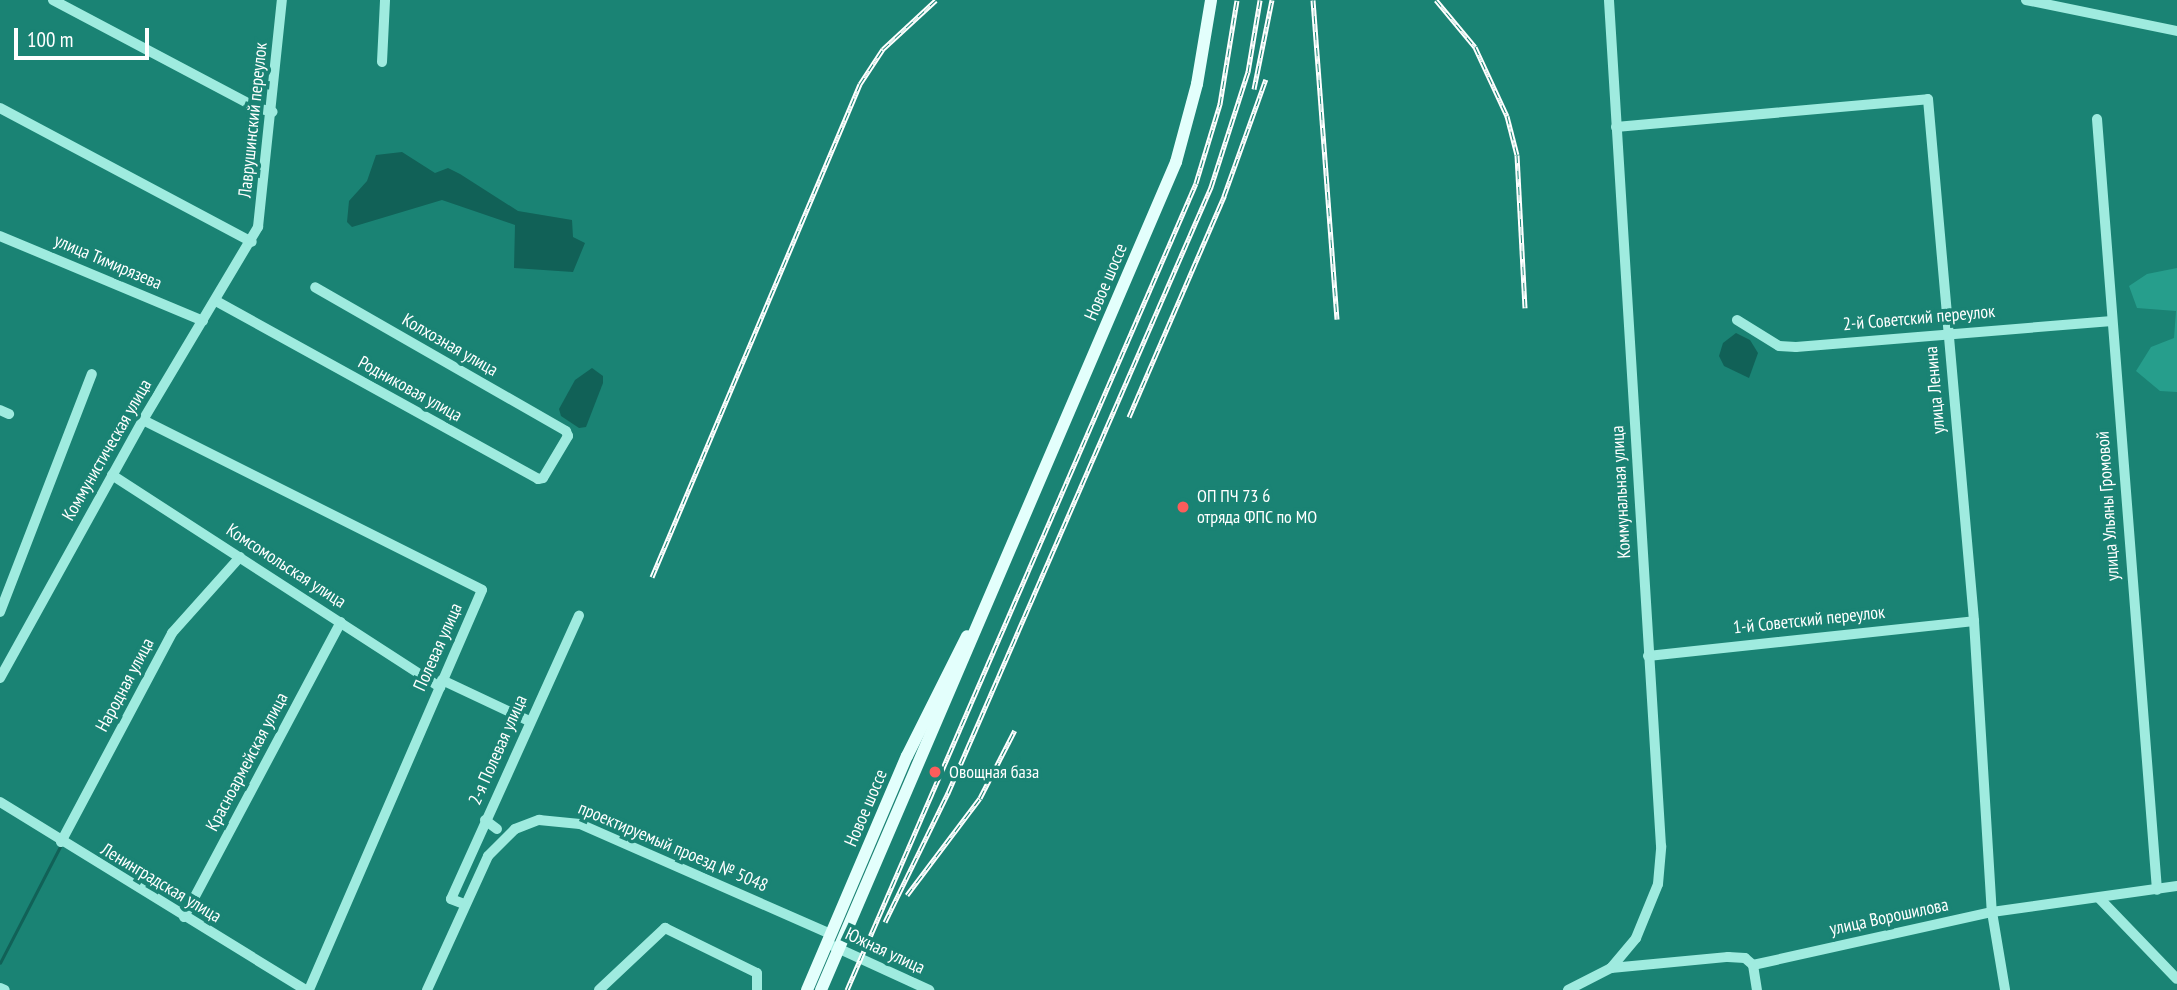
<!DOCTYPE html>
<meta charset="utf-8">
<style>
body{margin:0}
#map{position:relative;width:2177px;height:990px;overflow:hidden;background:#1a8374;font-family:"PT Sans Narrow",sans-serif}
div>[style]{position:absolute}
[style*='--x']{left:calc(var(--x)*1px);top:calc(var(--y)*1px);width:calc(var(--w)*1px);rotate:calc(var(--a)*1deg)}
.green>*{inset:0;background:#269e8c}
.water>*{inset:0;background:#116157}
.stream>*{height:2.5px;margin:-1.25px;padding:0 1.25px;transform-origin:1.25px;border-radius:1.25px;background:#116157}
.minor>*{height:10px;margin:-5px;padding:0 5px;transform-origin:5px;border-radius:5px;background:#9febdf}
.major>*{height:12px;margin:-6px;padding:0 6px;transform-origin:6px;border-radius:6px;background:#e3fffc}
.rail>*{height:5px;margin-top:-2.5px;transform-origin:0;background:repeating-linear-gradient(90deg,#1a8374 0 8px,#fff 0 16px);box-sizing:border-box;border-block:2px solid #fff}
.dots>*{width:19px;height:19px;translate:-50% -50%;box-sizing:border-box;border:4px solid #1a8374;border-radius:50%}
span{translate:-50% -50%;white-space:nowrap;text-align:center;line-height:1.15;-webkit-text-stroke:7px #1a8374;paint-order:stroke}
.street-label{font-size:18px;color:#fff}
.poi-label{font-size:18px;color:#fff}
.left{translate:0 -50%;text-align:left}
.scale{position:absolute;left:14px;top:28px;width:135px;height:32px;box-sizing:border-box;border:4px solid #fff;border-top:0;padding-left:9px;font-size:21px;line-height:24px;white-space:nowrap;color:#fff;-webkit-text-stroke:5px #1a8374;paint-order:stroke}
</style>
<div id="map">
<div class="green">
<div style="clip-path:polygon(2177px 268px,2177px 392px,2160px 391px,2136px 371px,2151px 347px,2174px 338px,2176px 311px,2137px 308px,2129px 286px,2147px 274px)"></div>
</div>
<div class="water">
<div style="clip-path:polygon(402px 152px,435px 173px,448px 168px,460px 174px,518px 211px,572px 220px,573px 237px,585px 243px,573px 272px,514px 268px,515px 225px,442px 200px,352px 227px,347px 222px,349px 201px,367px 181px,376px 155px)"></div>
<div style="clip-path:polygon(1736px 333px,1750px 340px,1758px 353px,1749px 378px,1724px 366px,1719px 356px,1723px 343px)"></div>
<div style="clip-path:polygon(592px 368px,603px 376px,603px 383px,586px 427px,579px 428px,561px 416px,559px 409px,575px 380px)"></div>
</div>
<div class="stream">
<div style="--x:0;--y:963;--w:133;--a:-62.7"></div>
</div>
<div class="minor">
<div style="--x:53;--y:0;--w:231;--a:27.9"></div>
<div style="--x:257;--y:108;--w:16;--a:14"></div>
<div style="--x:2026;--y:0;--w:154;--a:11.6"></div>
<div style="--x:382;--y:62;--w:62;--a:-87.2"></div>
<div style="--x:0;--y:108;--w:285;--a:28"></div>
<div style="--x:2097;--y:119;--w:773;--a:85.55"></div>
<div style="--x:1616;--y:127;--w:313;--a:-5.1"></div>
<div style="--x:1928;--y:99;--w:524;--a:84.96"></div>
<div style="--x:1974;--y:621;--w:292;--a:86.5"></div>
<div style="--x:1992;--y:912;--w:79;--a:80.5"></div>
<div style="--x:0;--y:236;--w:220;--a:22.7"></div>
<div style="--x:216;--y:301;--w:368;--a:28.9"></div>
<div style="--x:538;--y:479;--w:5;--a:-11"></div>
<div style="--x:543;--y:478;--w:49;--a:-59.2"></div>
<div style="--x:568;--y:436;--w:5;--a:-112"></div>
<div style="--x:566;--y:431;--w:289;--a:-150.2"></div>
<div style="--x:1737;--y:320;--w:49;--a:31.8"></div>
<div style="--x:1779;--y:346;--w:17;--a:3"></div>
<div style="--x:1796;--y:347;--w:317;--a:-4.7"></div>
<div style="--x:0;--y:410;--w:10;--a:24"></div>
<div style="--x:143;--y:420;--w:379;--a:26.6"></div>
<div style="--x:482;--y:590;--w:436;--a:113.4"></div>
<div style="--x:112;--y:475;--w:391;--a:32.9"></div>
<div style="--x:0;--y:612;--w:255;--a:-68.9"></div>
<div style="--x:1648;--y:656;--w:328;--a:-6.1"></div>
<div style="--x:0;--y:678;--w:295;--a:-61"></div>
<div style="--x:143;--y:420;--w:225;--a:-59.2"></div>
<div style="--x:258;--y:227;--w:228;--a:-84"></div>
<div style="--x:442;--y:680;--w:96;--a:25.2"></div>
<div style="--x:0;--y:802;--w:358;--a:31.6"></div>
<div style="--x:485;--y:820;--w:15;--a:37"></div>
<div style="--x:61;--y:842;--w:237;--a:-62"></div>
<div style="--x:172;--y:633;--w:102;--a:-48.2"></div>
<div style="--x:2099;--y:898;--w:112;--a:46.1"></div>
<div style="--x:464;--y:904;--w:14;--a:-159"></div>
<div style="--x:451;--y:899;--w:311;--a:-65.7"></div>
<div style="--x:184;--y:917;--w:334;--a:-62"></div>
<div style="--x:833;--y:946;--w:106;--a:24.6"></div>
<div style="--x:1753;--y:965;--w:25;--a:81"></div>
<div style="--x:1611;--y:968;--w:118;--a:-5.4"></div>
<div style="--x:1728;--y:957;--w:17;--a:3"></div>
<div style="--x:1745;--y:958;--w:11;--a:41"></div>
<div style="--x:1753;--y:965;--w:245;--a:-12.5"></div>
<div style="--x:1992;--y:912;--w:187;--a:-8"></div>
<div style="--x:0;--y:988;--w:5;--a:22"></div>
<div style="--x:427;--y:990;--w:147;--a:-65.5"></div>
<div style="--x:488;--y:856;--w:38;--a:-45"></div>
<div style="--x:515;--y:829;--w:26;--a:-21"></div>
<div style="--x:539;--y:820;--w:41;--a:5.6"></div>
<div style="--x:580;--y:824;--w:274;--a:23.7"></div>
<div style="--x:599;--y:990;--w:91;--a:-43.2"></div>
<div style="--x:665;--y:928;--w:102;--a:26.1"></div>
<div style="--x:757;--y:973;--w:17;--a:90"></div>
<div style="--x:1568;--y:990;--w:48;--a:-27.1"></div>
<div style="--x:1611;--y:968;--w:39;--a:-50"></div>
<div style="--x:1636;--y:938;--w:58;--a:-67.8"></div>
<div style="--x:1658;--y:884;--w:38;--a:-85"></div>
<div style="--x:1661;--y:846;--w:848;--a:-93.52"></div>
</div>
<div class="major">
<div style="--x:807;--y:990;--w:254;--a:-66.9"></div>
<div style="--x:907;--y:756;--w:134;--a:-63.4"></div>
<div style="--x:821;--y:990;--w:901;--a:-66.79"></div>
<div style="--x:1176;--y:162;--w:81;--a:-74.9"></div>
<div style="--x:1197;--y:84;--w:85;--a:-80.5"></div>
</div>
<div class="rail">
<div style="--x:1313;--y:0;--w:320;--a:85.7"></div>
<div style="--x:1436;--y:0;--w:61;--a:50.3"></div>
<div style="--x:1475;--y:47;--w:76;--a:65.1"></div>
<div style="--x:1507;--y:116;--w:40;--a:75.6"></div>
<div style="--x:1517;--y:155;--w:153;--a:87"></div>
<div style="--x:1254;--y:89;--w:91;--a:-78.6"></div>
<div style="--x:1129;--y:417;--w:241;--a:-66.7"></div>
<div style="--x:1224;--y:196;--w:124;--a:-70.3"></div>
<div style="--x:652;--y:577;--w:535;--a:-67.12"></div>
<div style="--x:860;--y:84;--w:42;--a:-56.7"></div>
<div style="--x:883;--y:49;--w:72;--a:-42.8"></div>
<div style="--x:907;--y:895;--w:121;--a:-53"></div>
<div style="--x:980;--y:798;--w:76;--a:-62.8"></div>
<div style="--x:885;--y:922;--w:144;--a:-64"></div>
<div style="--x:948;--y:793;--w:661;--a:-66.54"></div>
<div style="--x:1211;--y:187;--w:121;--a:-72.2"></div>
<div style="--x:1248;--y:72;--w:73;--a:-80.5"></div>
<div style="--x:847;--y:990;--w:879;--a:-66.61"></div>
<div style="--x:1196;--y:183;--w:83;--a:-73.1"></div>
<div style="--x:1220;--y:104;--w:105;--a:-80.7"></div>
</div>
<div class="dots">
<div style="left:1183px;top:507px;background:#fd5d5b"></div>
<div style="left:935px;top:772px;background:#fd5d5b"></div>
</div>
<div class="street-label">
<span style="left:253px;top:120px;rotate:-84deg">Лаврушинский переулок</span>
<span style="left:108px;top:262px;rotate:23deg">улица Тимирязева</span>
<span style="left:1106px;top:282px;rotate:-67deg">Новое шоссе</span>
<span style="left:1919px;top:318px;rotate:-5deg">2-й Советский переулок</span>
<span style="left:450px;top:345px;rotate:30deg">Колхозная улица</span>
<span style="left:410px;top:389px;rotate:29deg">Родниковая улица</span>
<span style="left:1935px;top:390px;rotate:-95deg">улица Ленина</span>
<span style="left:107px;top:450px;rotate:-60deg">Коммунистическая улица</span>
<span style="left:1621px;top:492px;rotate:-93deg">Коммунальная улица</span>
<span style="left:2108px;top:506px;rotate:-94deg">улица Ульяны Громовой</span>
<span style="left:286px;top:566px;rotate:33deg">Комсомольская улица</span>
<span style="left:1809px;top:620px;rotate:-6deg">1-й Советский переулок</span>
<span style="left:438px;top:647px;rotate:-66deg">Полевая улица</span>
<span style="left:125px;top:685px;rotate:-62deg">Народная улица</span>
<span style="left:498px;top:750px;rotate:-66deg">2-я Полевая улица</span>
<span style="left:247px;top:762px;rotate:-62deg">Красноармейская улица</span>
<span style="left:866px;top:808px;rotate:-67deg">Новое шоссе</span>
<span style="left:673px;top:847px;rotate:23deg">проектируемый проезд № 5048</span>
<span style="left:161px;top:883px;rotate:31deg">Ленинградская улица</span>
<span style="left:1889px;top:917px;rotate:-12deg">улица Ворошилова</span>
<span style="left:885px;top:951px;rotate:25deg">Южная улица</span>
</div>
<div class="poi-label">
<span class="left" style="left:1197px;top:507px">ОП ПЧ 73 6<br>отряда ФПС по МО</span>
<span class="left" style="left:949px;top:772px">Овощная база</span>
</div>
<div class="scale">100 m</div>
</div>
